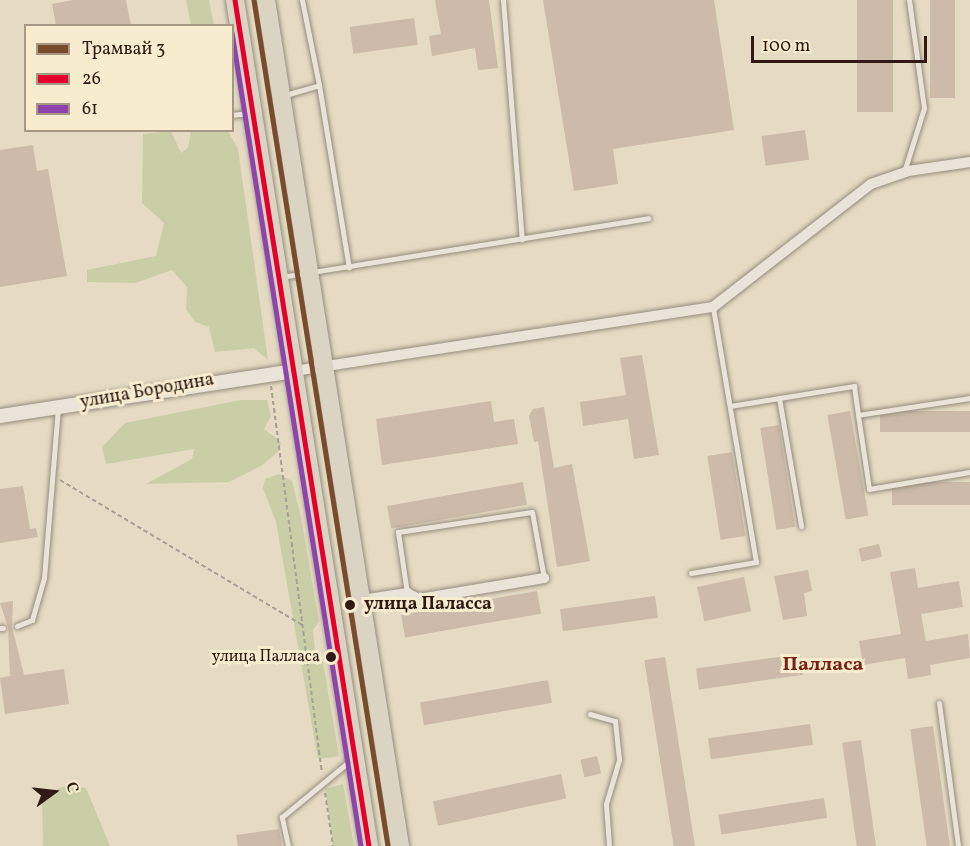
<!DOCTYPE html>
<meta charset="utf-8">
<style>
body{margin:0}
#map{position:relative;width:970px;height:846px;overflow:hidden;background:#e4dbc2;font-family:Vollkorn,serif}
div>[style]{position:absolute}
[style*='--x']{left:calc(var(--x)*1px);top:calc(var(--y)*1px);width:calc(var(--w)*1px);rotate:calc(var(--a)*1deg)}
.green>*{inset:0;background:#cacea7}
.building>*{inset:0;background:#cbbba8;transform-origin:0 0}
.path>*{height:2px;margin-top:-1px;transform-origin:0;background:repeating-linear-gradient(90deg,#a6a097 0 4.5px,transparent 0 7.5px)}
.roads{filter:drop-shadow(0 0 2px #958d7e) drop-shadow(0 0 2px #958d7e)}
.lane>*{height:5px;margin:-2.5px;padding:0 2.5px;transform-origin:2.5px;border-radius:2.5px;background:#e9e4d7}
.street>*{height:10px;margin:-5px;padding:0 5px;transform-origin:5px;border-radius:5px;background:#e9e4d7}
.secondary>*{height:14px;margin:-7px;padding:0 7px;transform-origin:7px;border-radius:7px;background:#e9e4d7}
.highway>*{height:18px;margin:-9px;padding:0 9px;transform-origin:9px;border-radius:9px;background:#dcd4c3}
.bus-1>*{height:4.5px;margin:-2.25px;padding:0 2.25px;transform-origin:2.25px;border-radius:2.25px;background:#e4002b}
.bus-2>*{height:4.5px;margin:-2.25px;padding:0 2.25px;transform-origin:2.25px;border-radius:2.25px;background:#8e44ad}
.tram-1>*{height:4.5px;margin:-2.25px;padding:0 2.25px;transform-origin:2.25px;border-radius:2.25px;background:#7a4b2a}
.dots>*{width:16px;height:16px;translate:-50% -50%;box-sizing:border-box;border:3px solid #f7ecce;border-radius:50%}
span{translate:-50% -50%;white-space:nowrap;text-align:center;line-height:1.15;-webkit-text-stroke:6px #f7ecce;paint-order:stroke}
.bus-label{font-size:16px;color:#301a13}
.right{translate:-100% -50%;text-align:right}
.street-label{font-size:18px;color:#301a13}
.stop-label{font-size:18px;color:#301a13;font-weight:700}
.left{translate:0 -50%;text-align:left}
.neighbourhood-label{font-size:20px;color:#7a1f14;font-weight:700}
.legend{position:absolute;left:24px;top:24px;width:210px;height:108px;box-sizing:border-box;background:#f7ecce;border:2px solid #a79883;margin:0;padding:8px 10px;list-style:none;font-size:18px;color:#301a13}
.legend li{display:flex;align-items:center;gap:12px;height:30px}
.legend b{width:30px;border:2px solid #a79883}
.north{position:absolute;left:24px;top:762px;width:60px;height:60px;-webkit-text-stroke:4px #f7ecce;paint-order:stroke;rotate:75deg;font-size:16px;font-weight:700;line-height:24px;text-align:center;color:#301a13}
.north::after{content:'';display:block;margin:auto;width:21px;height:27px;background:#301a13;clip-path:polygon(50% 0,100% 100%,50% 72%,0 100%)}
.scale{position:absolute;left:751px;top:36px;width:176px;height:27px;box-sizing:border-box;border:3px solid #301a13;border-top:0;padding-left:8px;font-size:18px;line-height:21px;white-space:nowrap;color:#301a13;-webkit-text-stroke:4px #f7ecce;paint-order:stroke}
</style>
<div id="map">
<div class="green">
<div style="clip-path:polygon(186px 0,209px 0,214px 25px,191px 25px)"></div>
<div style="clip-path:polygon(171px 131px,181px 153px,188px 148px,191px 131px,228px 131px,238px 149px,268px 360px,254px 348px,215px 352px,209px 327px,195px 322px,186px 309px,187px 287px,172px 270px,135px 283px,87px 282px,87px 270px,156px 256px,164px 223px,142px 203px,143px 134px)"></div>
<div style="clip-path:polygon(241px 400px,267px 400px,271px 416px,264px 429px,281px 442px,279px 451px,261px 466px,229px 482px,146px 484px,192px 459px,194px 449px,106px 464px,102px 447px,125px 423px)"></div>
<div style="clip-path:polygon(279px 474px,292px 481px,301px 517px,319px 622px,313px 630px,315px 650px,322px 656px,339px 756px,318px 759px,276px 522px,263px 488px,265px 479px)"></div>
<div style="clip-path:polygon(343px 784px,354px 846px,333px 846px,325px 789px)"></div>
<div style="clip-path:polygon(66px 786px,86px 788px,110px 846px,43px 846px,42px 794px)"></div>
</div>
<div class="building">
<div style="clip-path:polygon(74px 0,126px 0,131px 26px,56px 26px,52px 4px)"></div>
<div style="clip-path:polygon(435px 0,489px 0,498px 68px,478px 70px,475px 48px,432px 56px,429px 36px,441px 34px)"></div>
<div style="clip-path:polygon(543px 0,714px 0,734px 130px,613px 149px,618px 184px,574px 191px)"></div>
<div style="left:857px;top:0;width:36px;height:112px"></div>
<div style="left:930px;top:0;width:25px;height:98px"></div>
<div style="left:414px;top:18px;width:27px;height:65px;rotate:82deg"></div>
<div style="left:805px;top:130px;width:30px;height:44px;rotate:82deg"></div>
<div style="clip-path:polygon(33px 145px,37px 171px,48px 169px,67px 276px,0 287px,0 150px)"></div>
<div style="clip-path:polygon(642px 355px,659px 455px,634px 459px,628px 419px,583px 426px,580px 402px,626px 395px,620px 358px)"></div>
<div style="clip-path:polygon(491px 401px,494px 422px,514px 419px,518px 444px,382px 465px,376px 419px)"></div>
<div style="clip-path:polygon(544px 407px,554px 468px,572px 464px,590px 561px,557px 567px,538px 441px,534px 442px,529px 416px,533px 409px)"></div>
<div style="left:850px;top:411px;width:106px;height:23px;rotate:80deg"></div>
<div style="left:970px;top:411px;width:21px;height:90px;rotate:90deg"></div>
<div style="left:779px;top:425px;width:103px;height:19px;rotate:81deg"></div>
<div style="left:732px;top:452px;width:85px;height:25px;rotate:81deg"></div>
<div style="left:523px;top:482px;width:23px;height:138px;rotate:80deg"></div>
<div style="left:970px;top:482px;width:23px;height:78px;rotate:90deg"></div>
<div style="clip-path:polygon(23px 486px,30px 529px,36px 528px,38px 537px,0 543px,0 489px)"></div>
<div style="left:879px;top:544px;width:13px;height:21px;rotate:77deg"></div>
<div style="clip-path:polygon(915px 568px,918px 588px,959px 581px,963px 607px,921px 614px,926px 641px,968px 634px,970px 658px,930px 665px,931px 675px,908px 679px,905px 658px,863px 665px,859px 641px,901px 634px,890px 572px)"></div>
<div style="clip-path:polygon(808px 570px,812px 591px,804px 593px,807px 616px,783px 620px,774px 576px)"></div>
<div style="left:744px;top:577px;width:35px;height:48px;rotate:78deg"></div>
<div style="left:537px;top:591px;width:23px;height:138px;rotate:80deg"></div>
<div style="left:655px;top:596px;width:22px;height:96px;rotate:82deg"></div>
<div style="clip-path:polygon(13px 601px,12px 627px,24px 675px,64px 669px,69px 704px,5px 714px,0 678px,10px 676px,8px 627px,0 603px)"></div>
<div style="left:800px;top:654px;width:21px;height:105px;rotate:82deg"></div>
<div style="left:665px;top:657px;width:191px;height:21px;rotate:81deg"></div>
<div style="left:548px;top:680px;width:23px;height:130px;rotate:80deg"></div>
<div style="left:810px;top:724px;width:21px;height:103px;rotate:82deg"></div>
<div style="left:933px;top:726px;width:121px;height:23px;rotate:82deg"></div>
<div style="left:861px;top:740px;width:107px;height:19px;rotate:82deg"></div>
<div style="left:597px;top:756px;width:18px;height:17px;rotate:77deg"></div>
<div style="left:561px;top:774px;width:25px;height:131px;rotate:78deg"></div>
<div style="left:824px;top:798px;width:20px;height:107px;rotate:81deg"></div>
<div style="clip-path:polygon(279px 829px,282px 846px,238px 846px,236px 835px)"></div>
</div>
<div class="path">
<div style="--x:271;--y:386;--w:390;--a:82.5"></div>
<div style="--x:60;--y:480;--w:282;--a:30.9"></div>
<div style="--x:325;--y:793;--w:54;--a:81.4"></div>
</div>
<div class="roads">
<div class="lane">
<div style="--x:503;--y:0;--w:240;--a:85.5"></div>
<div style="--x:319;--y:85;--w:185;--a:80.7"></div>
<div style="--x:285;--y:95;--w:35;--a:-16"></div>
<div style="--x:319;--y:85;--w:87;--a:-101.3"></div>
<div style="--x:232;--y:115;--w:16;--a:-7"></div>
<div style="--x:904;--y:172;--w:67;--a:-72.6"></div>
<div style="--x:924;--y:108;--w:109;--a:-97.9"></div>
<div style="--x:281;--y:277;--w:372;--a:-9.1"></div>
<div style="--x:779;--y:398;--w:130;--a:80.2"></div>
<div style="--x:970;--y:398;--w:113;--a:171.4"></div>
<div style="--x:858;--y:415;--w:75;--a:81.5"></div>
<div style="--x:869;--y:489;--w:102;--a:-9.6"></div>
<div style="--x:730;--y:406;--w:126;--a:-9.2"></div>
<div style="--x:854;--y:386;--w:29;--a:82"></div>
<div style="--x:691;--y:573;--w:66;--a:-9.6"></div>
<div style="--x:756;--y:562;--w:259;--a:-99.6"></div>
<div style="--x:407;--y:593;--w:62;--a:-98.4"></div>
<div style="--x:398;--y:532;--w:135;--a:-8.5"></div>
<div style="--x:532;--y:512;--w:67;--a:79.7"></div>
<div style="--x:17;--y:626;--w:16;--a:-22"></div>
<div style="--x:32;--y:620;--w:44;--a:-74.1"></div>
<div style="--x:44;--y:578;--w:170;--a:-85.3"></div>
<div style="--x:0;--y:628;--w:3;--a:0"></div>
<div style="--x:939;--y:703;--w:144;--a:82.4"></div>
<div style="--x:590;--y:714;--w:26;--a:16"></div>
<div style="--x:615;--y:721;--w:39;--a:84"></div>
<div style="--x:619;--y:760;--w:46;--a:106.5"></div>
<div style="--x:606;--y:804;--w:42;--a:85.9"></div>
<div style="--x:288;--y:846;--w:30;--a:-102"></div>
<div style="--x:282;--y:817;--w:89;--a:-39.6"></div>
</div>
<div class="street">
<div style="--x:294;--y:371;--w:424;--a:-8.7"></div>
<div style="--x:713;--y:307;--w:200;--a:-37.9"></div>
<div style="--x:871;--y:184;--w:39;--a:-19"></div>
<div style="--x:908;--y:171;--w:63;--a:-8.3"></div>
<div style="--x:361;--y:600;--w:47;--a:-8.7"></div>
<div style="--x:407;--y:593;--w:13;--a:27"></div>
<div style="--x:419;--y:599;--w:127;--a:-9.5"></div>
</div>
<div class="secondary">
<div style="--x:0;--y:416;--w:297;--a:-8.7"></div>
</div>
<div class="highway">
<div style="--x:235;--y:0;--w:857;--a:81"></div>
<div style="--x:266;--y:0;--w:857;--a:81"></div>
</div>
</div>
<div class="bus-1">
<div style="--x:235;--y:0;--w:857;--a:81"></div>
</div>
<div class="bus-2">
<div style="--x:232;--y:32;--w:824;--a:80.99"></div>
</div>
<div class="tram-1">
<div style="--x:254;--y:0;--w:857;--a:81"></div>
</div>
<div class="dots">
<div style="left:350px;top:605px;background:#301a13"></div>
<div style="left:331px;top:657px;background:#301a13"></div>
</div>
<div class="bus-label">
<span class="right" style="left:320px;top:657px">улица Палласа</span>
</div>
<div class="street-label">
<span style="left:147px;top:392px;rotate:-10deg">улица Бородина</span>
</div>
<div class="stop-label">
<span class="left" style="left:364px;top:605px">улица Паласса</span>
</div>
<div class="neighbourhood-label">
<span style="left:823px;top:665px">Палласа</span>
</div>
<ul class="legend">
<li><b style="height:8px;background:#7a4b2a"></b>Трамвай 3</li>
<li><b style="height:8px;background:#e4002b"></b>26</li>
<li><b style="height:8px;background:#8e44ad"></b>61</li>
</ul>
<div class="north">С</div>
<div class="scale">100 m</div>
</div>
